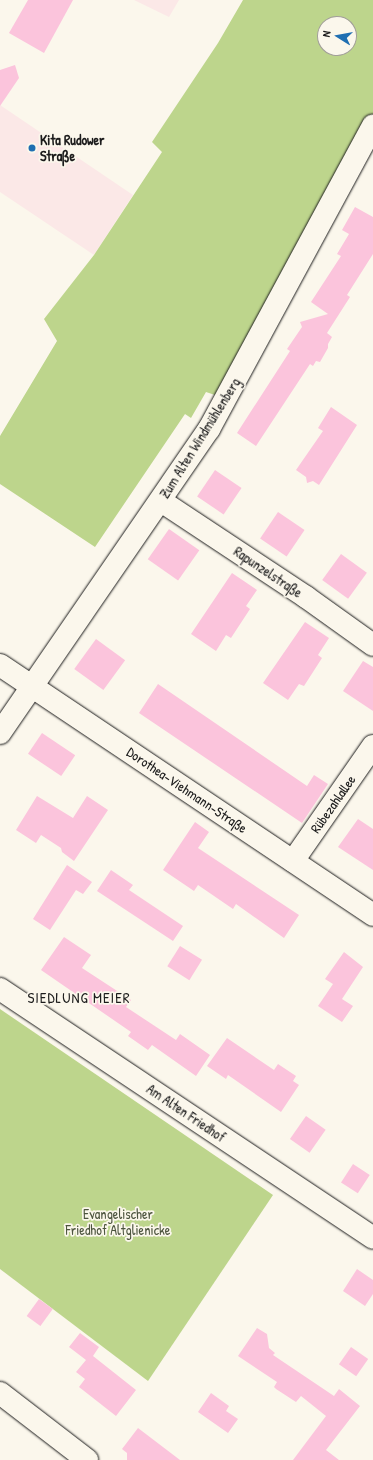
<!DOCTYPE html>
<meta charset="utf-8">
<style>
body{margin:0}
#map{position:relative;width:373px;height:1460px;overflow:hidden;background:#fbf7ec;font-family:"Patrick Hand",sans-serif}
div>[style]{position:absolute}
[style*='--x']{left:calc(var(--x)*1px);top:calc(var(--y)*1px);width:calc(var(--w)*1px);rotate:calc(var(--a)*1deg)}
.built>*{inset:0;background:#fbe8e7}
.green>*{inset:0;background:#bdd58c}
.building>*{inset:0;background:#fbc4dc;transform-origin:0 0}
.roads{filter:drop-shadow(0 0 1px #1c1c1c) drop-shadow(0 0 1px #1c1c1c)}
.minor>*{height:22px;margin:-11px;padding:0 11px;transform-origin:11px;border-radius:11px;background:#fbf7ec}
.dots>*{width:11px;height:11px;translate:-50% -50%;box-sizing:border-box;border:2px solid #fbf7ec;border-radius:50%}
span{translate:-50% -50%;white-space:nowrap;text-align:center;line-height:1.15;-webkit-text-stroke:3.5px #fbf7ec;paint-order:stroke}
.poi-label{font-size:14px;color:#1c1c1c;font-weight:700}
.left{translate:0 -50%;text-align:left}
.street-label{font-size:14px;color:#1c1c1c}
.park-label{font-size:14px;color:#4c543e}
.neighbourhood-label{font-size:15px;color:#1c1c1c;letter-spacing:1px}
.north{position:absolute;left:317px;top:16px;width:40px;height:40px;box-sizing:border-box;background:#fbf7ec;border:1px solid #a29f99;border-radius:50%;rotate:281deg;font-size:11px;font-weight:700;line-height:16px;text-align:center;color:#1c1c1c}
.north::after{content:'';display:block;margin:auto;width:14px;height:18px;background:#1f6fb2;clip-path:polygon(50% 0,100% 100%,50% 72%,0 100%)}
</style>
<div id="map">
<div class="built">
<div style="clip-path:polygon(134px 0,179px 0,169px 17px)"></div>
<div style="clip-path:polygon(0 105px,133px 195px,94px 255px,0 192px)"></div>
</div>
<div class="green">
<div style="clip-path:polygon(evenodd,243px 0,373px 0,373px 118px,218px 396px,206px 392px,191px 418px,185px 414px,95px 547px,0 484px,0 436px,57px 341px,44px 319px,94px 255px,162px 152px,152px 142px,218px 43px,243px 0,325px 24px,349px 24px,349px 48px,325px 48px,325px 24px)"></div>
<div style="clip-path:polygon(0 1009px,273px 1195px,148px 1381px,0 1269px)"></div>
</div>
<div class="building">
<div style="clip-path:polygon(28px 0,73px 0,44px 53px,9px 33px)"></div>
<div style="clip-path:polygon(15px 65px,19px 78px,0 106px,0 70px)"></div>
<div style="clip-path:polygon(355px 207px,373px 217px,373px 254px,347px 295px,350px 297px,327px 333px,332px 337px,328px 344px,328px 348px,320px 362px,316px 361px,313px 366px,310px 364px,256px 446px,237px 433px,290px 351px,287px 349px,302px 327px,300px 322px,328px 314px,311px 302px,341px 256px,337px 254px,349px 234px,342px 230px)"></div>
<div style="clip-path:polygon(331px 407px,357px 425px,319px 485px,313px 481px,307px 483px,306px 477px,296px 470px,323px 431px,318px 428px)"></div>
<div style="left:215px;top:470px;width:32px;height:32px;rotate:34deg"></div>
<div style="left:278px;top:512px;width:32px;height:32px;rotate:34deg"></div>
<div style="left:169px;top:529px;width:37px;height:37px;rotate:35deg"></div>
<div style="left:341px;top:554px;width:32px;height:32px;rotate:36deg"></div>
<div style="clip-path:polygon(232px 573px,257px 590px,246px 606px,250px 609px,231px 638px,226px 635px,216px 651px,191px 634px)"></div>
<div style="clip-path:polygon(305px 622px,329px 638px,318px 655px,322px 658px,304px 686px,299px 684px,288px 700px,263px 683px)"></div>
<div style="left:96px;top:639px;width:36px;height:37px;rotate:36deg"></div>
<div style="clip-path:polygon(363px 661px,373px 667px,373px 711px,343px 691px)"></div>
<div style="clip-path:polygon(158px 684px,307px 786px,314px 775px,328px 784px,302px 823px,139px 713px)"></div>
<div style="left:42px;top:733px;width:40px;height:25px;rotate:34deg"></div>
<div style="clip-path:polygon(37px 796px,73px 818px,87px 796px,108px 810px,74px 861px,62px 852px,61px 848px,41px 835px,36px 843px,16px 830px)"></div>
<div style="clip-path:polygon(358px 819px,373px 829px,373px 870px,338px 847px)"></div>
<div style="clip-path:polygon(195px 822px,209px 832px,198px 848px,299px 915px,284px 938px,236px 904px,233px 909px,198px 885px,194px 891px,163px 870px)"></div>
<div style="clip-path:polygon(67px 865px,92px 882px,83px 894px,76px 890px,50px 930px,33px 919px)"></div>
<div style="clip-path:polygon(111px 870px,133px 885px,129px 890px,183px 926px,173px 941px,97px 891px)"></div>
<div style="clip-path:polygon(64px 937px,91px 955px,82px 968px,131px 1000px,126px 1007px,176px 1040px,180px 1034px,210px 1055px,196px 1076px,152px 1045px,148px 1050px,128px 1036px,131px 1032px,41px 970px)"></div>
<div style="left:180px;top:946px;width:26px;height:24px;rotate:32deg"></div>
<div style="clip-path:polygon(344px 952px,363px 967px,342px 999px,353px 1006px,342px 1022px,318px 1006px,333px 984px,325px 979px)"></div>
<div style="clip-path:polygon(227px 1038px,274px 1070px,278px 1064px,296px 1076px,293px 1081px,299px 1085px,281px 1112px,228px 1075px,226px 1079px,207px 1066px)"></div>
<div style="left:306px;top:1116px;width:24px;height:28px;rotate:35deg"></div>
<div style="left:353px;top:1164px;width:20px;height:22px;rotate:33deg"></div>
<div style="clip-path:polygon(357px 1269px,373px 1280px,373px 1294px,365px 1306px,343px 1291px)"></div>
<div style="left:39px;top:1299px;width:17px;height:21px;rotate:36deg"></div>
<div style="clip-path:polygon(257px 1328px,267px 1334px,269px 1348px,275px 1353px,273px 1355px,334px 1396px,339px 1389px,360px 1406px,326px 1450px,339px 1460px,293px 1460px,326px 1416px,301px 1396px,296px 1402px,276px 1389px,274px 1387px,277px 1382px,238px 1356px)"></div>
<div style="clip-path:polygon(80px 1333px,99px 1347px,93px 1356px,136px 1390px,116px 1416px,79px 1387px,85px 1379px,76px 1372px,86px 1360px,69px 1347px)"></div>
<div style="left:351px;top:1347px;width:21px;height:21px;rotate:35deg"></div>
<div style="clip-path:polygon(211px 1393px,229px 1406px,226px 1411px,238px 1419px,228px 1433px,198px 1412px)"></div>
<div style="clip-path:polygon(138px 1428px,180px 1460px,127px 1460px,127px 1453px,122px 1449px)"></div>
</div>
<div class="roads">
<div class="minor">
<div style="--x:161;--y:501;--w:174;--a:33.5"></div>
<div style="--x:306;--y:597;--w:82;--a:35.6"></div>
<div style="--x:0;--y:665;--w:449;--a:33.8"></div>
<div style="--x:0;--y:733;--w:369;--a:-55.5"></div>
<div style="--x:209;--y:429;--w:345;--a:-61.6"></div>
<div style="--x:293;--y:861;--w:140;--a:-55.2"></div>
<div style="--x:0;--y:989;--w:448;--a:33.7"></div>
<div style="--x:0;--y:1393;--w:110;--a:37.6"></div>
</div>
</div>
<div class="dots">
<div style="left:32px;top:148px;background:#1f6fb2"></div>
</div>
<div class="poi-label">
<span class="left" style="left:40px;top:148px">Kita Rudower<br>Straße</span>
</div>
<div class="street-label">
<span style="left:200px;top:438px;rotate:-58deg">Zum Alten Windmühlenberg</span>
<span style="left:268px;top:572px;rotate:34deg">Rapunzelstraße</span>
<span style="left:187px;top:790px;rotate:34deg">Dorothea-Viehmann-Straße</span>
<span style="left:333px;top:804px;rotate:-55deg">Rübezahlallee</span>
<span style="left:186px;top:1113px;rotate:34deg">Am Alten Friedhof</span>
</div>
<div class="park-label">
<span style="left:118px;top:1222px">Evangelischer<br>Friedhof Altglienicke</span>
</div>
<div class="neighbourhood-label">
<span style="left:79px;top:998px">SIEDLUNG MEIER</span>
</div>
<div class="north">N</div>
</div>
